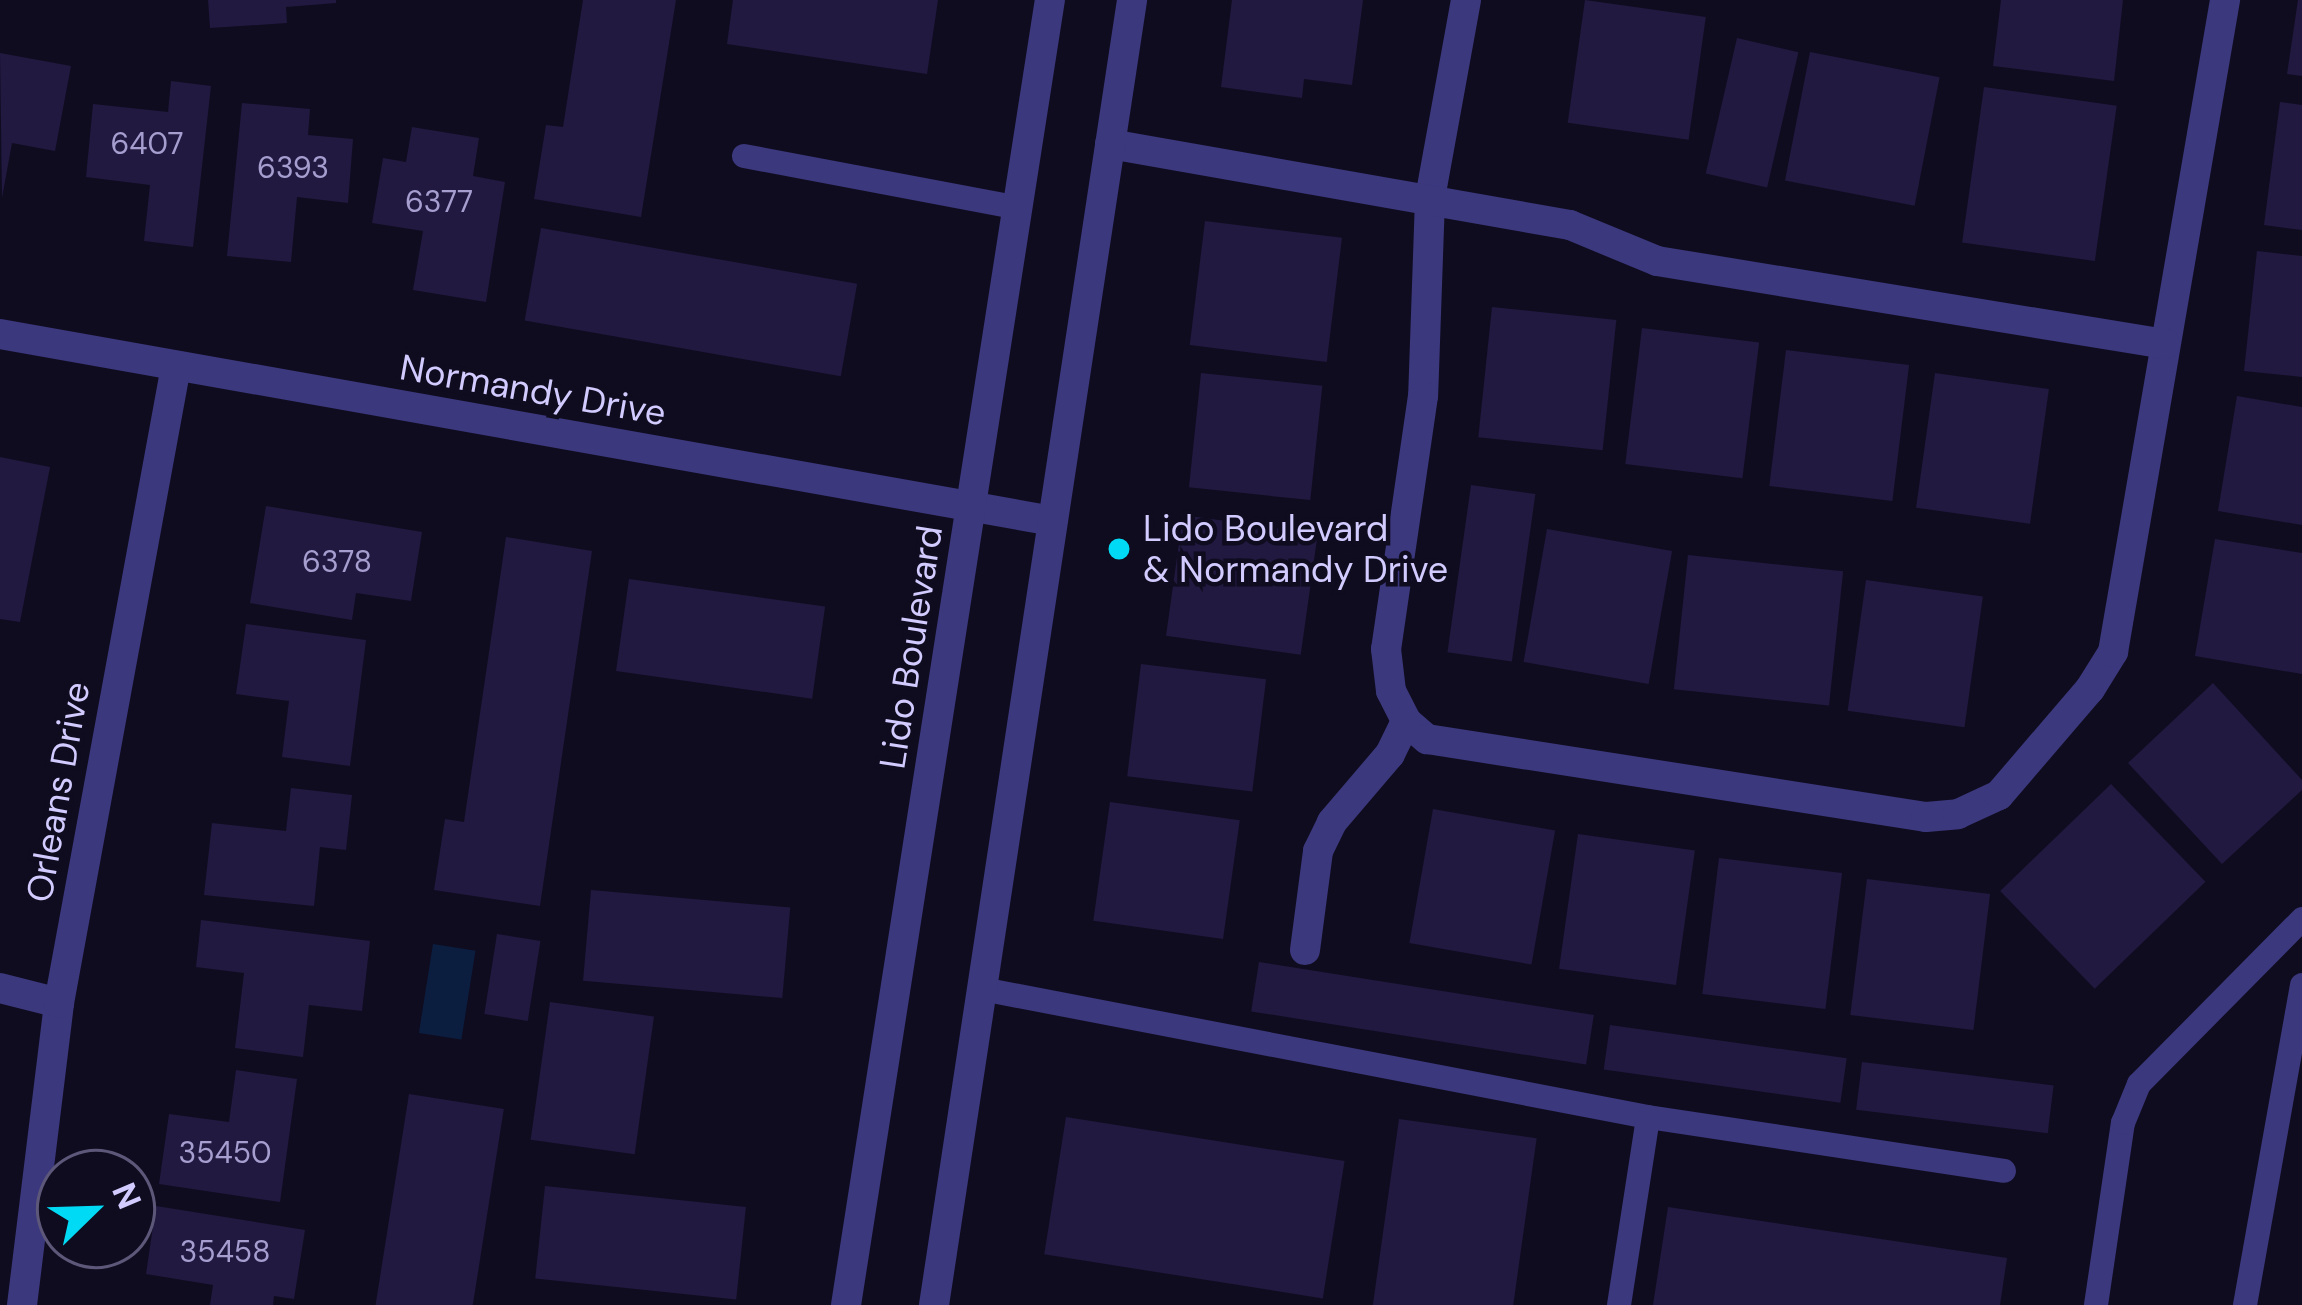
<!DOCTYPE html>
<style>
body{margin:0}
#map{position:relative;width:2302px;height:1305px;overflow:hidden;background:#100c1f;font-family:"DM Sans",sans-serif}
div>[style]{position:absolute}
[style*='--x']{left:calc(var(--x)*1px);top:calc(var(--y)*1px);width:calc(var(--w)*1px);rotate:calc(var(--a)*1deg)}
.water>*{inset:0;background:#0b1e40;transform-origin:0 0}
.building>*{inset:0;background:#211940;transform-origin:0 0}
.service>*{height:24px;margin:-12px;padding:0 12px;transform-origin:12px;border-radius:12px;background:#3b387e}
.minor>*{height:30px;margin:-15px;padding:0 15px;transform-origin:15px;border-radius:15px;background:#3b387e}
.tertiary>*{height:30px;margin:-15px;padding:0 15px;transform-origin:15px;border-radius:15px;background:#3b387e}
.dots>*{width:33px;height:33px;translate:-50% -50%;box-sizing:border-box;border:6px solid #100c1f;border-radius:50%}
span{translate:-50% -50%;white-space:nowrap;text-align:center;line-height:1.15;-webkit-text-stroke:9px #100c1f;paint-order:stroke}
.number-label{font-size:30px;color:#a59ecf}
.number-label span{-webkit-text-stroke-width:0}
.street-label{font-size:36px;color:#d1cbff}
.poi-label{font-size:36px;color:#d1cbff}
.left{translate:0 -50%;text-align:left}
.north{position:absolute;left:36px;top:1149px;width:120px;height:120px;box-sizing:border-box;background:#100c1f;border:3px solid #5d5879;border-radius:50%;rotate:67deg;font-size:33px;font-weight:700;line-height:48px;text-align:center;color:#d1cbff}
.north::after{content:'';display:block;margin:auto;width:42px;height:54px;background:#01daf4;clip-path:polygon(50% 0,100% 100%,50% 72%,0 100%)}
</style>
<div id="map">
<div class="water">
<div style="left:433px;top:944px;width:43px;height:90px;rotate:9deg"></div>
</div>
<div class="building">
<div style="clip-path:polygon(208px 0,336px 0,336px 3px,286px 7px,287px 23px,210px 28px)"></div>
<div style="clip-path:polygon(583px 0,676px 0,641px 217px,534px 199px,546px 125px,563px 127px)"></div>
<div style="clip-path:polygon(733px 0,938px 0,927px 74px,727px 44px)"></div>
<div style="clip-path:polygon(1232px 0,1363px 0,1352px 85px,1304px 79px,1302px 98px,1221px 87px)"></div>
<div style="left:1585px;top:0;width:122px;height:124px;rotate:8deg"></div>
<div style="clip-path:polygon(2001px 0,2123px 0,2114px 81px,1993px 66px)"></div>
<div style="clip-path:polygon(2298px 0,2302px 0,2302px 76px,2287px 74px)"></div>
<div style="left:1737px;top:38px;width:63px;height:139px;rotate:13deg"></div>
<div style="left:1810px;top:52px;width:132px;height:131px;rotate:11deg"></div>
<div style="clip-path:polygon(0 53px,71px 66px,55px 151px,12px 143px,2px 198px)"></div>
<div style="clip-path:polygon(171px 81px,211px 86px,193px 247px,144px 241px,150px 185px,86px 177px,93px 104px,168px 112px)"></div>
<div style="left:1984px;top:87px;width:134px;height:157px;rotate:8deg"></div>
<div style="clip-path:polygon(2280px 102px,2302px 105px,2302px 230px,2264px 225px)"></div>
<div style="clip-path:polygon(242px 103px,310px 109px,308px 135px,353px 139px,348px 203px,297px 197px,291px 262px,227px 256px)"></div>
<div style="clip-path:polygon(412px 127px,479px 138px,473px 176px,505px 182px,486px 302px,413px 290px,423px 231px,372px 223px,383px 158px,406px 162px)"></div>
<div style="left:1205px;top:221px;width:138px;height:125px;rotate:7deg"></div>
<div style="left:541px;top:228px;width:321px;height:94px;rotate:10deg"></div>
<div style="clip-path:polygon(2257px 251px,2302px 256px,2302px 377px,2244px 371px)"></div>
<div style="left:1492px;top:307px;width:125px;height:131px;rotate:6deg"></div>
<div style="left:1642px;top:328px;width:118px;height:137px;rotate:7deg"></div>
<div style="left:1786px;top:350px;width:124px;height:137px;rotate:7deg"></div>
<div style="left:1201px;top:373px;width:122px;height:115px;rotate:6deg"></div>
<div style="left:1935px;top:373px;width:115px;height:136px;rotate:8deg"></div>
<div style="clip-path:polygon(2237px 396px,2302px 407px,2302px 525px,2218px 511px)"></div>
<div style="clip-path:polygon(0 457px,50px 467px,20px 622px,0 619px)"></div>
<div style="left:1471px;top:485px;width:65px;height:169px;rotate:8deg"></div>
<div style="clip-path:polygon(266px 506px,422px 532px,411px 601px,356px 593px,352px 620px,250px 603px)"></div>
<div style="left:1183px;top:515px;width:136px;height:122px;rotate:8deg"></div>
<div style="left:1547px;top:529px;width:127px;height:135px;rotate:10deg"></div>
<div style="clip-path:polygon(506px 537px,592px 551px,540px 906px,434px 890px,445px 819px,464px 822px)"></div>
<div style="clip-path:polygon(2215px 539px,2302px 553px,2302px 674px,2195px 656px)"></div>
<div style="left:1688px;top:555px;width:156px;height:135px;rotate:6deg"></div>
<div style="left:629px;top:579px;width:198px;height:93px;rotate:8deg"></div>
<div style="left:1866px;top:580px;width:118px;height:132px;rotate:8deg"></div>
<div style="clip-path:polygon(246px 624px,366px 640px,350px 766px,282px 757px,289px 701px,236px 694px)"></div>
<div style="left:1141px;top:664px;width:126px;height:113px;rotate:7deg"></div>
<div style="clip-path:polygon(2213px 683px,2302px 780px,2302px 790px,2222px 864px,2128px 763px)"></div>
<div style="left:2111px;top:784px;width:136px;height:154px;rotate:46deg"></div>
<div style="clip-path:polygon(291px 788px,352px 795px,346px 850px,320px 847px,314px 906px,204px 895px,212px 823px,286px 831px)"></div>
<div style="left:1110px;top:802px;width:131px;height:120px;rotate:8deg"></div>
<div style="left:1433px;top:809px;width:124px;height:136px;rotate:10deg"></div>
<div style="left:1578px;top:834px;width:118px;height:136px;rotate:8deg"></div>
<div style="left:1719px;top:858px;width:124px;height:137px;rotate:7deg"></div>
<div style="left:1867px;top:879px;width:124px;height:137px;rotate:7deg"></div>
<div style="left:591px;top:890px;width:200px;height:91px;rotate:5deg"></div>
<div style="clip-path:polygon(201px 920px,370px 941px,362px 1011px,309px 1005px,303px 1057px,235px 1048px,244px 973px,196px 967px)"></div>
<div style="left:497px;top:934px;width:44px;height:81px;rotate:9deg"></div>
<div style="left:1259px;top:962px;width:339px;height:50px;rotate:9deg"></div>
<div style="left:550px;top:1002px;width:105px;height:139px;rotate:8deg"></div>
<div style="left:1610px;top:1025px;width:239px;height:45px;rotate:8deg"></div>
<div style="left:1862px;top:1062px;width:193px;height:48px;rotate:7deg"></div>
<div style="clip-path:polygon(236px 1070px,297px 1079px,280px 1202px,159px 1184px,169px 1114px,229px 1122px)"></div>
<div style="left:409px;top:1094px;width:96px;height:214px;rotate:9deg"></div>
<div style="left:1066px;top:1117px;width:282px;height:139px;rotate:9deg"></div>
<div style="left:1399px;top:1119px;width:139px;height:188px;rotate:8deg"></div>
<div style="left:545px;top:1186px;width:202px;height:93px;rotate:6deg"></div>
<div style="clip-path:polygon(156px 1206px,305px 1230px,294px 1299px,274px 1296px,273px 1305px,210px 1305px,213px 1285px,146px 1274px)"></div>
<div style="clip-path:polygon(1668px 1207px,2007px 1258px,2000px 1305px,1653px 1305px)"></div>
</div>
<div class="service">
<div style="--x:744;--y:156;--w:280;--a:10.7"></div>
<div style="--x:982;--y:989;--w:678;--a:10.88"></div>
<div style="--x:1648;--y:1117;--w:360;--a:8.6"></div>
<div style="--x:1619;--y:1305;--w:190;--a:-81.2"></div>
<div style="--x:2096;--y:1305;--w:184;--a:-81.6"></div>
<div style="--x:2123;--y:1123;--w:42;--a:-67.7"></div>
<div style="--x:2139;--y:1084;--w:232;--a:-45.3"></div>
<div style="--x:2245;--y:1305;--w:325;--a:-79.9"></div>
</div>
<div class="minor">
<div style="--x:1466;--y:0;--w:202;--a:100.3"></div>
<div style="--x:1430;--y:199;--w:197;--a:92"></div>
<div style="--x:1423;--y:396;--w:256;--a:98.3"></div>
<div style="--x:1386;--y:649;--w:42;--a:83.2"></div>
<div style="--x:1391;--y:691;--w:34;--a:63"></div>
<div style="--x:1406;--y:721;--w:28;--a:41"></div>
<div style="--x:1427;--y:739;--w:505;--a:8.88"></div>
<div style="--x:1926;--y:817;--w:32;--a:-5"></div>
<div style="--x:1958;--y:814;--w:45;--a:-24.9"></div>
<div style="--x:1999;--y:795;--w:140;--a:-49.4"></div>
<div style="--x:2090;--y:689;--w:44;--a:-58.1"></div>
<div style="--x:2113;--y:652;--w:662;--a:-80.25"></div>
<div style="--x:1110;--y:144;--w:467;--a:10"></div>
<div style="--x:1570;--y:225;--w:94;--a:22.5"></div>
<div style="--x:1657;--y:261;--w:515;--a:9.28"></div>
<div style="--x:0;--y:334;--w:1069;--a:10.07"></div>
<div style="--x:1305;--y:950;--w:100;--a:-82.5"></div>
<div style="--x:1318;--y:851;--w:32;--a:-64"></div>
<div style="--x:1332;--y:822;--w:89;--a:-49.5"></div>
<div style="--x:1390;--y:754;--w:37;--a:-64"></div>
<div style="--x:0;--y:988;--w:61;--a:14.3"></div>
<div style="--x:22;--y:1305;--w:304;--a:-83"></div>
<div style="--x:59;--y:1003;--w:648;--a:-79.59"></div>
</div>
<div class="tertiary">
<div style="--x:846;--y:1305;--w:1321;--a:-81.12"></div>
<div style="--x:934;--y:1305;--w:1320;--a:-81.37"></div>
</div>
<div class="dots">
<div style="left:1119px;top:549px;background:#01daf4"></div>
</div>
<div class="number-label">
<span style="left:147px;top:144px">6407</span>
<span style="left:293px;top:168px">6393</span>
<span style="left:439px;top:202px">6377</span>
<span style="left:337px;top:562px">6378</span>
<span style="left:225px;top:1153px">35450</span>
<span style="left:225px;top:1252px">35458</span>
</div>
<div class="street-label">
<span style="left:533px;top:390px;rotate:10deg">Normandy Drive</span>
<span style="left:911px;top:647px;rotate:-81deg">Lido Boulevard</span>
<span style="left:58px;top:792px;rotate:-80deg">Orleans Drive</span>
</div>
<div class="poi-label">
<span class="left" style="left:1143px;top:549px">Lido Boulevard<br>&amp; Normandy Drive</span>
</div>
<div class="north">N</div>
</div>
